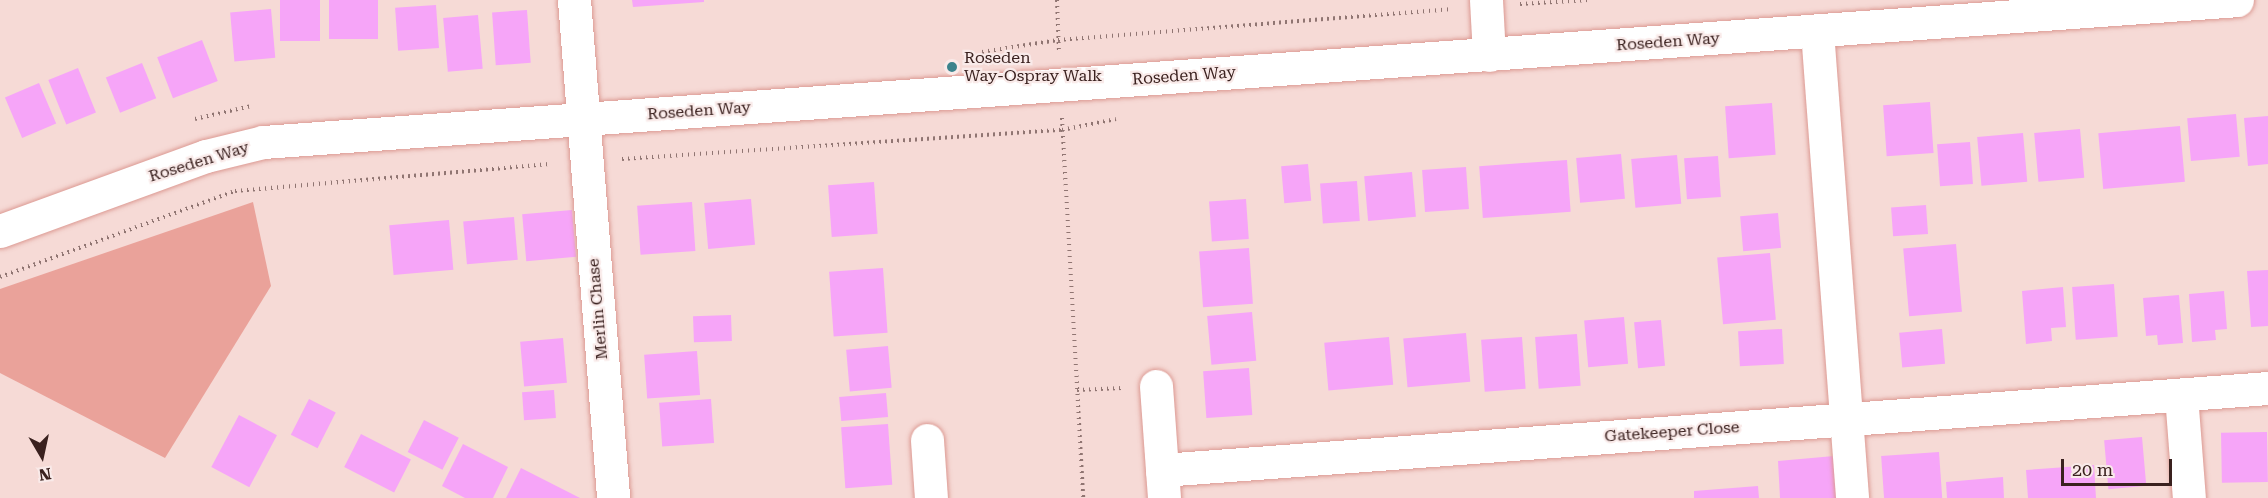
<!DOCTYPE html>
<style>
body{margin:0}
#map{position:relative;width:2268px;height:498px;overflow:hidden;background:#f6dad6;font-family:"Roboto Serif",serif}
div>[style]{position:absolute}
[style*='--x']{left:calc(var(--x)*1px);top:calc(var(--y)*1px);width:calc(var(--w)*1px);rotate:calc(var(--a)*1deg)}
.green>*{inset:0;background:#eaa29a}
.building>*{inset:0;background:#f6a5f8;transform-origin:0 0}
.path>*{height:4px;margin-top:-2px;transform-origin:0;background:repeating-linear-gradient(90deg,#907572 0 1.5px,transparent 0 6px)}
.roads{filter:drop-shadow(0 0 2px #dc9a93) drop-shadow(0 0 2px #dc9a93)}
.minor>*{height:33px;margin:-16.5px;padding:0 16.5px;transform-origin:16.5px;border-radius:16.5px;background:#fff}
.tertiary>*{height:33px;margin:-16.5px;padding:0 16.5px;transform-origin:16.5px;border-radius:16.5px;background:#fff}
.dots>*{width:16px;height:16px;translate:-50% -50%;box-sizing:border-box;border:3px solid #f9eae9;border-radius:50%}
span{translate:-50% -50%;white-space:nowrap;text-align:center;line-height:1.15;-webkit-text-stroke:4.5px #f9eae9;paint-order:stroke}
.street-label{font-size:16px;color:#3a211f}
.poi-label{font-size:16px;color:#3a211f}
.left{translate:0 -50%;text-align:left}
.north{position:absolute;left:12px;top:426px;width:60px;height:60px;-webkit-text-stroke:4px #f9eae9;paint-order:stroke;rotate:171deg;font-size:16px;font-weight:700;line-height:24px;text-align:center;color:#3a211f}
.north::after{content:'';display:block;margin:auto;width:21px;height:27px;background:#3a211f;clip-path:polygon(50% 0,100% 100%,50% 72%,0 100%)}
.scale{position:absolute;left:2061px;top:459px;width:111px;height:27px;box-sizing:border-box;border:3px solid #3a211f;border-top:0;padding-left:8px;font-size:18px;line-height:21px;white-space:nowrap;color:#3a211f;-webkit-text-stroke:4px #f9eae9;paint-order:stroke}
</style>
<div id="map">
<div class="green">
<div style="clip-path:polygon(253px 202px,271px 286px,165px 458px,0 373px,0 289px)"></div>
</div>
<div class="building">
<div style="left:280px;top:0;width:40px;height:41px"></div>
<div style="left:329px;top:0;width:49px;height:39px"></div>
<div style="clip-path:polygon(632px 0,704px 0,704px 2px,633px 7px)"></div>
<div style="left:436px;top:5px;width:43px;height:41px;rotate:86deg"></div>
<div style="left:271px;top:9px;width:49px;height:41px;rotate:85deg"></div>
<div style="left:527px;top:10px;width:53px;height:35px;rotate:86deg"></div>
<div style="left:478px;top:15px;width:54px;height:35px;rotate:85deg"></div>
<div style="left:202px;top:40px;width:44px;height:48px;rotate:69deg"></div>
<div style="left:142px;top:63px;width:38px;height:39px;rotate:68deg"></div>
<div style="left:78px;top:68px;width:48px;height:32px;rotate:68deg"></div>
<div style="left:39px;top:83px;width:44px;height:37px;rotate:67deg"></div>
<div style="left:1930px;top:102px;width:51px;height:47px;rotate:86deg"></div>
<div style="left:1772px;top:103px;width:52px;height:47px;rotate:86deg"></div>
<div style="left:2236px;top:114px;width:43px;height:49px;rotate:85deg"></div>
<div style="clip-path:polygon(2268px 116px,2268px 164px,2248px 166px,2244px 118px)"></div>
<div style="left:2180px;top:126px;width:56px;height:82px;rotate:85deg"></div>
<div style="left:2080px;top:129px;width:49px;height:46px;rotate:85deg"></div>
<div style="left:2023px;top:133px;width:49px;height:46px;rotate:85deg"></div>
<div style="left:1970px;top:142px;width:42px;height:33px;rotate:86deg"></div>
<div style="left:1621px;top:154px;width:45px;height:45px;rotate:85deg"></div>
<div style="left:1677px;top:155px;width:49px;height:46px;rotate:85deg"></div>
<div style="left:1718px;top:156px;width:41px;height:34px;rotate:86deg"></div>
<div style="left:1567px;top:160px;width:52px;height:88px;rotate:86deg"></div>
<div style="left:1308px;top:164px;width:37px;height:27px;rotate:85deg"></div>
<div style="left:1466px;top:167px;width:42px;height:44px;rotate:86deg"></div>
<div style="left:1412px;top:172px;width:45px;height:48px;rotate:85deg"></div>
<div style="left:1357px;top:181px;width:40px;height:37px;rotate:86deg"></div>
<div style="left:874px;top:182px;width:52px;height:46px;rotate:86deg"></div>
<div style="left:751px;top:199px;width:46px;height:47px;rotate:85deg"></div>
<div style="left:1246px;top:199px;width:40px;height:37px;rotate:86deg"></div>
<div style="left:692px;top:202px;width:49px;height:55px;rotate:86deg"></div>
<div style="left:1926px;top:205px;width:29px;height:35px;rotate:86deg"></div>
<div style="left:572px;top:210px;width:47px;height:50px;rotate:85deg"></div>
<div style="left:1778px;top:213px;width:35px;height:38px;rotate:85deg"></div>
<div style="left:514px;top:217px;width:43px;height:51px;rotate:85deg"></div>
<div style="left:449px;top:220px;width:50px;height:60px;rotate:85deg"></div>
<div style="left:1956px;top:244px;width:68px;height:53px;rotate:85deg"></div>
<div style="left:1249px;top:248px;width:56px;height:50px;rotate:86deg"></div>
<div style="left:1770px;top:253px;width:67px;height:53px;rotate:85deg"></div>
<div style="left:883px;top:268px;width:65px;height:54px;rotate:86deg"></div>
<div style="clip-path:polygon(2268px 270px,2268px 326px,2251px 327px,2247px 271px)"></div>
<div style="left:2114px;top:284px;width:53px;height:42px;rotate:86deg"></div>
<div style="clip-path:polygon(2063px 287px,2066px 327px,2051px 328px,2052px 341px,2026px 344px,2022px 291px)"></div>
<div style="clip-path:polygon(2224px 291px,2227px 329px,2215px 330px,2216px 340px,2192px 342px,2189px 294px)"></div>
<div style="clip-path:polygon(2179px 295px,2183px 343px,2158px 345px,2157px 335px,2146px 336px,2143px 298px)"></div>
<div style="left:1252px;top:312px;width:49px;height:45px;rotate:85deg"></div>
<div style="left:731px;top:315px;width:26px;height:38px;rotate:88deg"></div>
<div style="left:1624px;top:317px;width:47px;height:40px;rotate:85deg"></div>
<div style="left:1661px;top:320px;width:46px;height:27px;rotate:85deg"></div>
<div style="left:1782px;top:329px;width:35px;height:44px;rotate:87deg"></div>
<div style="left:1942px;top:329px;width:35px;height:43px;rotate:85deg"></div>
<div style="left:1466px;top:333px;width:49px;height:63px;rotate:85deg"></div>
<div style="left:1577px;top:334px;width:52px;height:42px;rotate:86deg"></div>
<div style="left:1389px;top:337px;width:48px;height:65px;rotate:85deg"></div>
<div style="left:1522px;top:337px;width:52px;height:41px;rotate:86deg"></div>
<div style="left:563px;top:338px;width:45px;height:43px;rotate:85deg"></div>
<div style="left:888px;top:346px;width:42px;height:42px;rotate:85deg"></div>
<div style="left:697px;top:351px;width:44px;height:53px;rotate:86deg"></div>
<div style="left:1249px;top:368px;width:47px;height:46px;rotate:86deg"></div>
<div style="left:554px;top:390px;width:28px;height:32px;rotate:86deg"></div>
<div style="left:886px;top:393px;width:24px;height:47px;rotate:85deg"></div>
<div style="left:309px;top:399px;width:30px;height:40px;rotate:27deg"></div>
<div style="left:711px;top:399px;width:44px;height:52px;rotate:86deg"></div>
<div style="left:239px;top:415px;width:43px;height:59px;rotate:28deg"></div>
<div style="left:424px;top:420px;width:39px;height:36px;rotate:27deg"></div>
<div style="left:888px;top:424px;width:61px;height:47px;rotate:86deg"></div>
<div style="left:2267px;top:432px;width:50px;height:46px;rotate:89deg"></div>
<div style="left:361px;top:434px;width:56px;height:37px;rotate:27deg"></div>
<div style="left:2142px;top:437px;width:49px;height:38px;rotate:85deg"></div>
<div style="clip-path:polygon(463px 444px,508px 467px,493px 498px,465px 498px,442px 486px)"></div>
<div style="left:1939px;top:452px;width:46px;height:58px;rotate:86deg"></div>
<div style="clip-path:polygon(1834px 456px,1838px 498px,1780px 498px,1778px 461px)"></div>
<div style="clip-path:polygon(2094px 465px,2096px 498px,2028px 498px,2026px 470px)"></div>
<div style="clip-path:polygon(521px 468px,580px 498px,506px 498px)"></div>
<div style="clip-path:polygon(2003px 477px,2004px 498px,1947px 498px,1946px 482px)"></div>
<div style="clip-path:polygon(1758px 486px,1759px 498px,1694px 498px,1694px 491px)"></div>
</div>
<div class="path">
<div style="--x:1057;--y:0;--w:51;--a:87.8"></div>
<div style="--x:1520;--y:4;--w:68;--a:-3.4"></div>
<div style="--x:982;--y:52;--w:77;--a:-9"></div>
<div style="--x:1058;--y:40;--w:396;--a:-4.5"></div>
<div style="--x:1062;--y:118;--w:381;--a:86.8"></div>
<div style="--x:195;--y:119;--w:57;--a:-13.1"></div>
<div style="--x:622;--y:159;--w:441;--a:-3.8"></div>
<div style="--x:1062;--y:130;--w:55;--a:-11.5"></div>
<div style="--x:0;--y:277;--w:250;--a:-20.1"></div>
<div style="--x:235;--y:191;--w:318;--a:-4.9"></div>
<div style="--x:1077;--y:390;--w:45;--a:-2.5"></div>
</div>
<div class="roads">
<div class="minor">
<div style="--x:574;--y:0;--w:500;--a:85.5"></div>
<div style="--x:1486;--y:0;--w:55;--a:86.9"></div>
<div style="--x:1817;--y:31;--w:468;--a:85.7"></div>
<div style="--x:1156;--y:386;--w:112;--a:85.9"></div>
<div style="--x:2181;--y:395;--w:103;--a:85.6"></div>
<div style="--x:927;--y:440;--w:58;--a:86.1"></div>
<div style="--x:1162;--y:470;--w:1109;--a:-4.24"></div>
</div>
<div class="tertiary">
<div style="--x:0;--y:231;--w:219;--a:-20"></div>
<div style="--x:206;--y:156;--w:59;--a:-13.8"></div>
<div style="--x:263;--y:142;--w:1979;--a:-4.11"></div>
</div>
</div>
<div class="dots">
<div style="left:952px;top:67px;background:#3c838c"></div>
</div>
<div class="street-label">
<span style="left:1668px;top:42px;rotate:-4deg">Roseden Way</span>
<span style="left:1184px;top:76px;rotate:-4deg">Roseden Way</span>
<span style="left:699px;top:111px;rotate:-4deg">Roseden Way</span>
<span style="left:199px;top:162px;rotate:-17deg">Roseden Way</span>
<span style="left:598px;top:309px;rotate:-95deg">Merlin Chase</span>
<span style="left:1672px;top:432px;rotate:-4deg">Gatekeeper Close</span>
</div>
<div class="poi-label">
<span class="left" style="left:964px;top:67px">Roseden<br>Way-Ospray Walk</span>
</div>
<div class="north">N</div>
<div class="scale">20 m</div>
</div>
